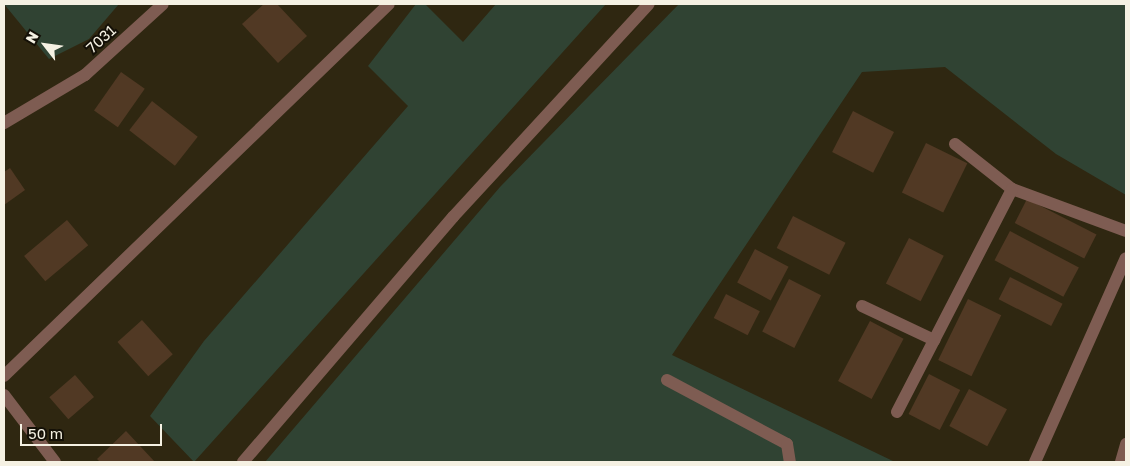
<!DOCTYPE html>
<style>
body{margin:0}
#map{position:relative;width:1130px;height:466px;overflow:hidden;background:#2f2711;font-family:"Golos Text",sans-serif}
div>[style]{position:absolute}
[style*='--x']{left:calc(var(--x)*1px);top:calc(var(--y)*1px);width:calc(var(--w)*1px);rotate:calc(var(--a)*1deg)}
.green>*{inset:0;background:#304333}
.building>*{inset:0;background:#513924;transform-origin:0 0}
.minor>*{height:12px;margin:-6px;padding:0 6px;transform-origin:6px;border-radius:6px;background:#7e5c52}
span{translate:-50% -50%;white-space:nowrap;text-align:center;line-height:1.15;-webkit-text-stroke:4px #141007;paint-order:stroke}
.street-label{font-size:15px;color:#f5f1e3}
.frame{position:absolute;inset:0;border:5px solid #f5f1e3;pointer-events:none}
.north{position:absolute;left:20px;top:20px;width:50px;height:50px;-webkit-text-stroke:4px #141007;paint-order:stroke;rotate:300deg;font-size:14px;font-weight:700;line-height:20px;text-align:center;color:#f5f1e3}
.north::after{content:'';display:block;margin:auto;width:18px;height:22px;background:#f5f1e3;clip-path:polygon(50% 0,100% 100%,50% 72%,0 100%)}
.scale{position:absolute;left:20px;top:424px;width:142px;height:22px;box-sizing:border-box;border:2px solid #f5f1e3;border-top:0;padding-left:6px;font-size:15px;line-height:18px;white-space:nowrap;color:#f5f1e3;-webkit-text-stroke:4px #141007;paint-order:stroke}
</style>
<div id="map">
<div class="green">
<div style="clip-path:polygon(4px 4px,119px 4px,89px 39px,49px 59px)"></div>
<div style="clip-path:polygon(416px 4px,425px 4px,463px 42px,496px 4px,606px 4px,194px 462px,150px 416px,204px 341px,408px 106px,368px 66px)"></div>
<div style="clip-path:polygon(679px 4px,1126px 4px,1126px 195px,1056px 154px,945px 67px,862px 72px,672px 355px,895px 462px,265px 462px,500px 187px)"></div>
</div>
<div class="building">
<div style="clip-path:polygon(264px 4px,277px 4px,307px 36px,278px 63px,242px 24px)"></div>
<div style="left:121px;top:72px;width:29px;height:47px;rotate:35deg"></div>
<div style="left:152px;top:101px;width:58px;height:37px;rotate:38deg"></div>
<div style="left:853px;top:111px;width:46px;height:46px;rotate:27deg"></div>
<div style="left:926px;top:143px;width:46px;height:55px;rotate:26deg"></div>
<div style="clip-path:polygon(10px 168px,25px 190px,4px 205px,4px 172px)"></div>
<div style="left:1027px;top:199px;width:78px;height:27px;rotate:27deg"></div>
<div style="left:793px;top:216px;width:59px;height:36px;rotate:27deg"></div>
<div style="left:67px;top:220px;width:33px;height:56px;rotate:50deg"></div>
<div style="left:1010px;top:231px;width:78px;height:33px;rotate:28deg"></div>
<div style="left:909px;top:238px;width:39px;height:51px;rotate:27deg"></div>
<div style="left:755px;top:249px;width:38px;height:38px;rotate:28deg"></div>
<div style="left:1010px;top:277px;width:59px;height:25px;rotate:27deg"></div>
<div style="left:789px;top:279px;width:36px;height:59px;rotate:27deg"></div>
<div style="left:726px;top:294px;width:38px;height:27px;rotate:27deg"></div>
<div style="left:968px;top:299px;width:37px;height:68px;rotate:26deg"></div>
<div style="left:142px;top:320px;width:46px;height:33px;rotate:48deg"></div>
<div style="left:870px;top:321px;width:38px;height:68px;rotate:28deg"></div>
<div style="left:929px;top:374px;width:35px;height:45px;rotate:27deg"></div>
<div style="left:75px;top:375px;width:29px;height:34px;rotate:49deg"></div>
<div style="left:969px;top:389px;width:43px;height:42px;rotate:28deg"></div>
<div style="clip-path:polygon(126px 431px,155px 462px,100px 462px,97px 459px)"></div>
</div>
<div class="minor">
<div style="--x:4;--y:123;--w:94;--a:-30.7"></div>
<div style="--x:85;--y:75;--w:105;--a:-42.3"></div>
<div style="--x:955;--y:144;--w:73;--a:38.3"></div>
<div style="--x:1012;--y:189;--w:121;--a:20.2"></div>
<div style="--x:862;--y:306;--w:80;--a:25.3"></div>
<div style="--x:4;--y:376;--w:535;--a:-44.02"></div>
<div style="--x:667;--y:380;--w:136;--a:28.1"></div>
<div style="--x:787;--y:444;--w:18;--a:81"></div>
<div style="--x:4;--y:395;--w:84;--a:52.7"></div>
<div style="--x:897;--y:412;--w:251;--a:-62.7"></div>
<div style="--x:243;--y:462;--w:323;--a:-49.4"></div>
<div style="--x:453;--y:217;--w:289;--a:-47.4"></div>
<div style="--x:1035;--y:462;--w:223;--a:-66"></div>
<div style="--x:1121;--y:462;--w:19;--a:-74"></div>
</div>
<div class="street-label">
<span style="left:101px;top:39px;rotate:-42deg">7031</span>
</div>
<div class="frame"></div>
<div class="north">N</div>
<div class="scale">50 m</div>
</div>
